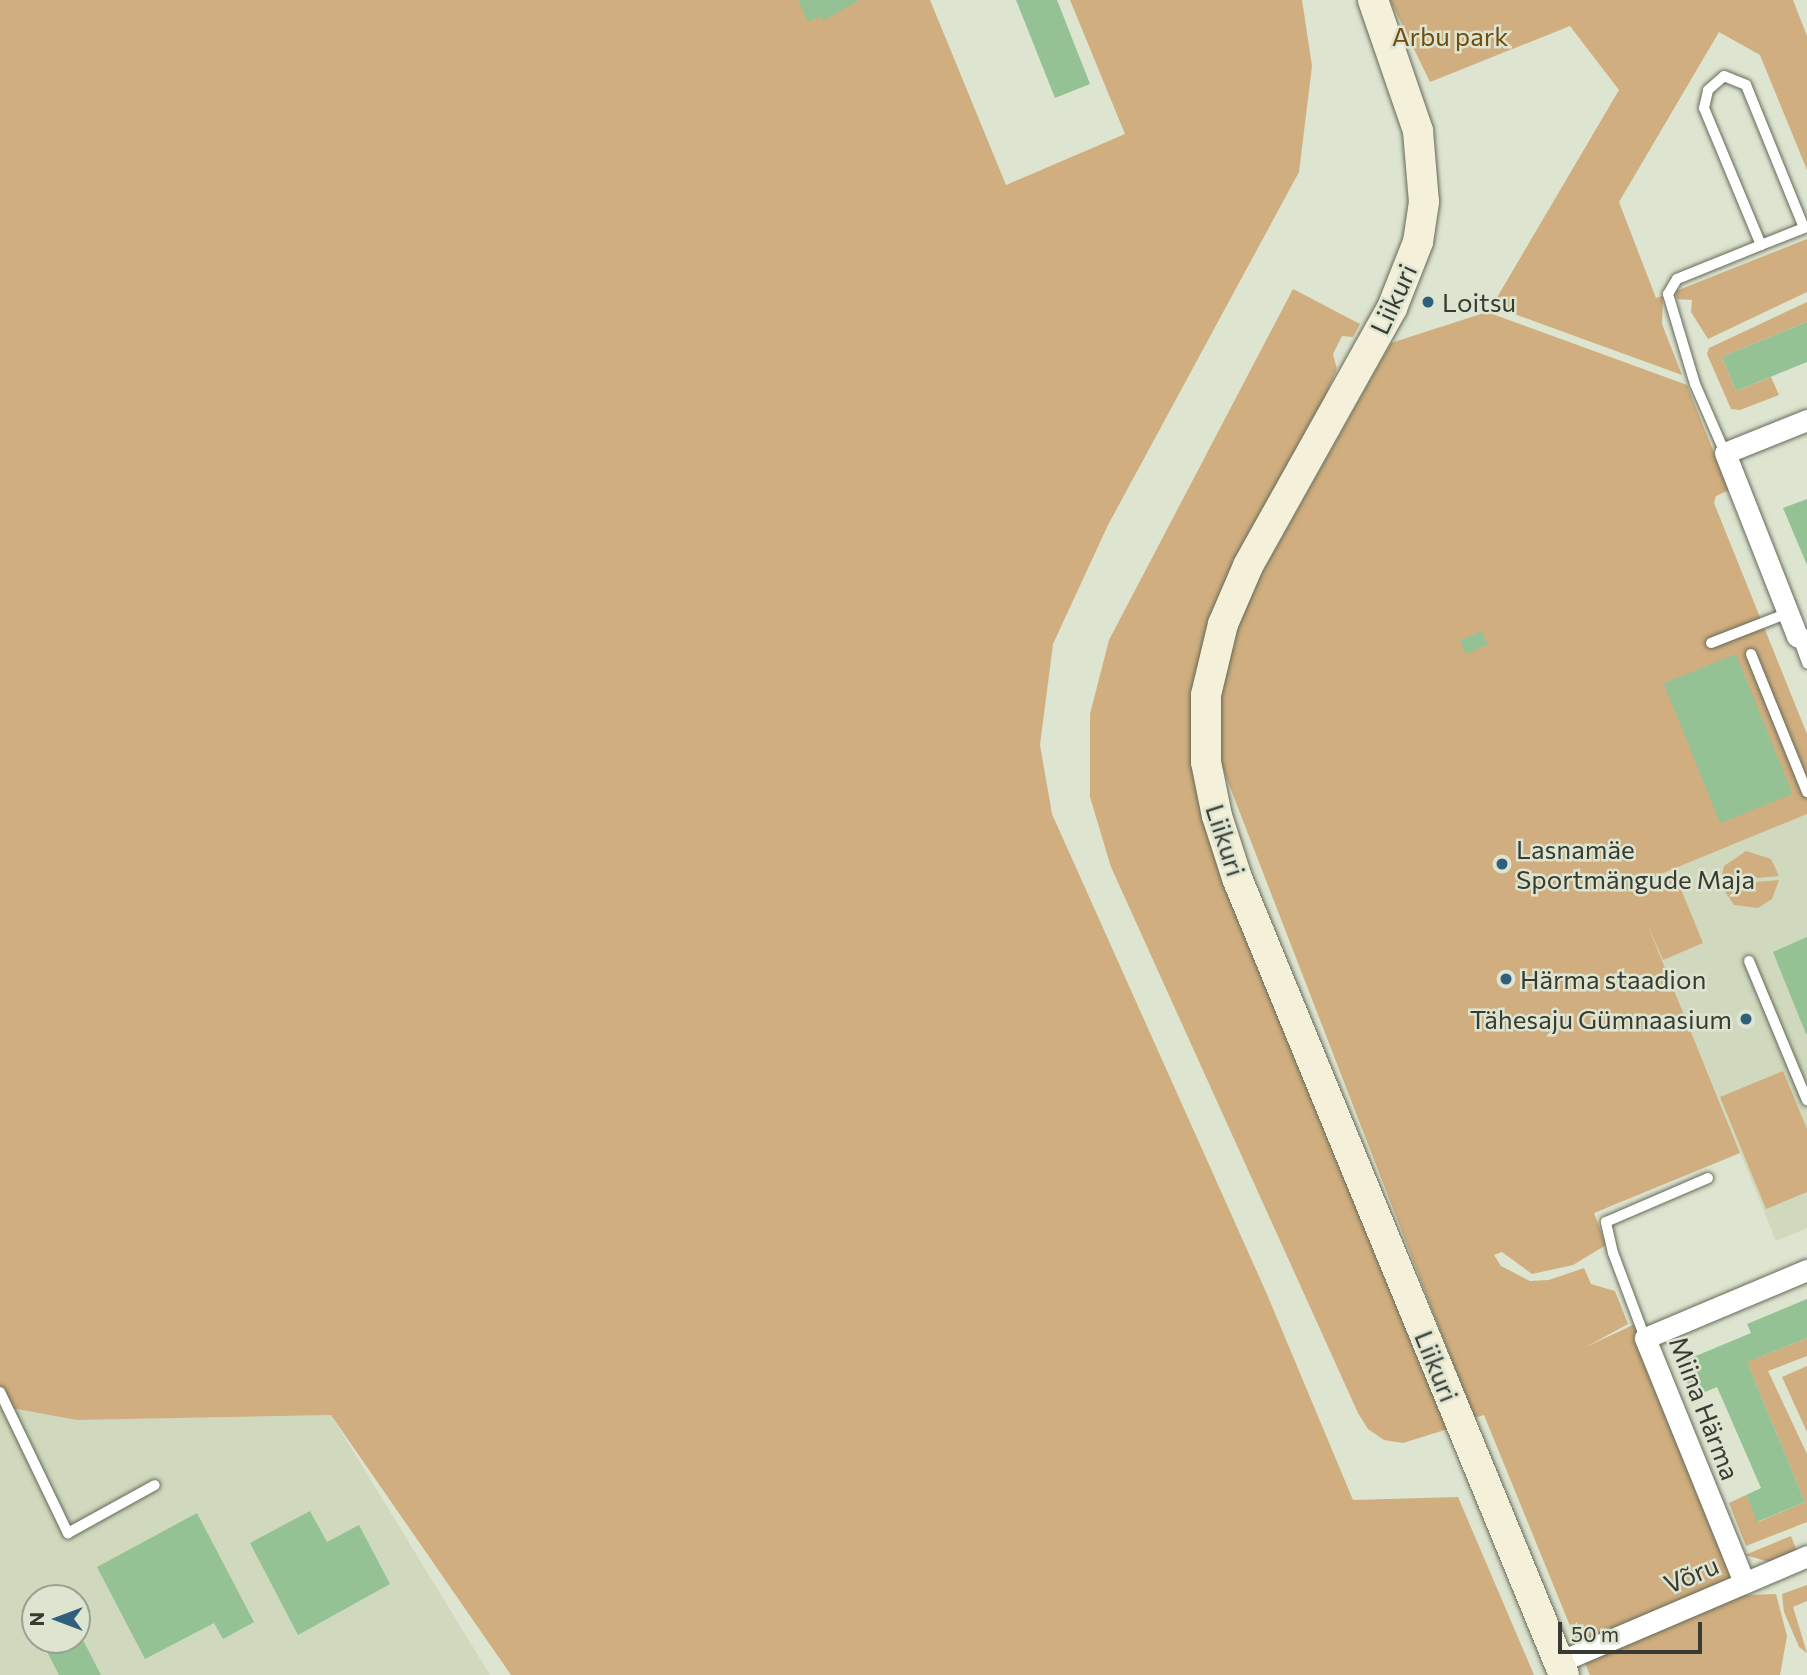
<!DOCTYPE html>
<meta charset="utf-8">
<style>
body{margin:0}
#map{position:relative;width:1807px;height:1675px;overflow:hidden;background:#dde4d0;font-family:Commissioner,sans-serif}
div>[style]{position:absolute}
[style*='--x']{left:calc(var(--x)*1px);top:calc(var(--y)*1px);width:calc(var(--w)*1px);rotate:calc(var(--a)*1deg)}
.built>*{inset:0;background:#d0d9bd}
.green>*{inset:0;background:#d0ae7f}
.building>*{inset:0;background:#94c295;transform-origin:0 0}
.roads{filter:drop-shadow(0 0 2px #656a58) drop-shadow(0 0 2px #656a58)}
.lane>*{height:10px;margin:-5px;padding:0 5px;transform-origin:5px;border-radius:5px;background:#fff}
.street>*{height:21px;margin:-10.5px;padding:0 10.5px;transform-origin:10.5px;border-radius:10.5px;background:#fff}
.secondary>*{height:30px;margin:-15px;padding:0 15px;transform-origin:15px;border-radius:15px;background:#f5f0d9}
.dots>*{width:19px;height:19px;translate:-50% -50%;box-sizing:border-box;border:4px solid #dde4d0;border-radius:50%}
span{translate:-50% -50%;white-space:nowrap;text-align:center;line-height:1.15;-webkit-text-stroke:5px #dde4d0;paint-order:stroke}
.park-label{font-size:26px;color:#714c0d}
.street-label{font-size:26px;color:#393b33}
.poi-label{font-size:26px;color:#393b33}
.left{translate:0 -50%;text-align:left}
.right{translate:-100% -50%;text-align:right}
.north{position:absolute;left:21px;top:1584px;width:70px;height:70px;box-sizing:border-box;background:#dde4d0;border:2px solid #9ba091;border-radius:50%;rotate:270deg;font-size:19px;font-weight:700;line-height:28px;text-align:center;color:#393b33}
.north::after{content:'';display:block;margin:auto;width:24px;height:32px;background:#2f5f7d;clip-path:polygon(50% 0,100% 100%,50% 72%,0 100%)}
.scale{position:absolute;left:1558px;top:1622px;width:144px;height:32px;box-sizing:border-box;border:4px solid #393b33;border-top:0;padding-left:9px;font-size:21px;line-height:24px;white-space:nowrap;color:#393b33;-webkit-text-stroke:5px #dde4d0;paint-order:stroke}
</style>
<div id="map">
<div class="built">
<div style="clip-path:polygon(1807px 814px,1807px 1228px,1776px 1241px,1632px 886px)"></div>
<div style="clip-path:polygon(evenodd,0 1406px,77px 1420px,331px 1415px,490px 1675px,0 1675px,0 1406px,35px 1598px,77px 1598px,77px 1640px,35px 1640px,35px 1598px)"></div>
</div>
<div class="green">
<div style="clip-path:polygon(0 0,930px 0,1006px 185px,1125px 134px,1070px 0,1302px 0,1312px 66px,1299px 172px,1108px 525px,1053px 644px,1040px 745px,1052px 814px,1266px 1292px,1353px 1500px,1458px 1497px,1534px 1675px,511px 1675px,331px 1415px,77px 1420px,0 1406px)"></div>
<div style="clip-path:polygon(1390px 0,1793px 0,1807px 36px,1807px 170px,1760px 55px,1719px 32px,1619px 202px,1656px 298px,1663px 296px,1662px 324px,1682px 375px,1492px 306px,1619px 90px,1570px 26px,1430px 82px)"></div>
<div style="clip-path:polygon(1807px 239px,1807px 292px,1708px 339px,1691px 312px,1692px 300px,1677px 299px,1676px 291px)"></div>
<div style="clip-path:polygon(1293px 289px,1360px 324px,1353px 337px,1342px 336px,1333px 354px,1337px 369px,1326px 394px,1332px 397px,1257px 530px,1196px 742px,1451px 1428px,1403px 1443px,1384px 1440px,1368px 1429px,1358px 1413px,1111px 867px,1090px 797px,1090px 714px,1109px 640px)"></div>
<div style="clip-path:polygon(1807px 302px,1807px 322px,1722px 357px,1736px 391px,1771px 377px,1779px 395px,1740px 410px,1731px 409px,1707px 354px,1709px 348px)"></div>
<div style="clip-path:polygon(1487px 312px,1687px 385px,1729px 490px,1716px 496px,1714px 503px,1807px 734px,1807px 814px,1632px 886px,1635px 894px,1676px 877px,1703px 943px,1663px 960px,1646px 921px,1740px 1153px,1594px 1213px,1606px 1245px,1573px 1265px,1532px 1274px,1502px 1252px,1494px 1255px,1501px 1266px,1530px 1281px,1549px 1280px,1584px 1268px,1591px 1284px,1615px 1291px,1628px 1324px,1586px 1347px,1635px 1324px,1746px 1595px,1776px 1594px,1787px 1636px,1780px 1675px,1590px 1675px,1484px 1415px,1474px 1418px,1221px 764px,1220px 701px,1230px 648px,1250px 594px,1391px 343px)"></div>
<div style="clip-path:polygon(1746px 851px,1771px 859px,1779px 876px,1757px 878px,1751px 873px,1743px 877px,1750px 887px,1757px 882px,1779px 880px,1772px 899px,1758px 908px,1734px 905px,1720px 884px,1724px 866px)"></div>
<div style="clip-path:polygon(1783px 1071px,1807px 1129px,1807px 1192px,1766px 1209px,1720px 1097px)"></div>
<div style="clip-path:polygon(1807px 1338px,1807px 1356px,1768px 1371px,1807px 1454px,1807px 1522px,1746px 1546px,1729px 1503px,1746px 1495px,1758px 1522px,1805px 1502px,1744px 1355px,1762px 1356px)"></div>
<div style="clip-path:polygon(1807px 1366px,1807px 1432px,1782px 1377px)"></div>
<div style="clip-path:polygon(1791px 1536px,1797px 1551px,1770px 1562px,1745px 1555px)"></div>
<div style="clip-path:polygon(1807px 1585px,1807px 1601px,1793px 1607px,1807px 1653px,1799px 1647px,1784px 1612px,1782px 1594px)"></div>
</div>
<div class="building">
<div style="clip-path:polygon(798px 0,860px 0,823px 21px,821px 16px,808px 22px)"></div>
<div style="clip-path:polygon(1016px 0,1057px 0,1090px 84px,1055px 98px)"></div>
<div style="clip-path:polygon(1807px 322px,1807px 362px,1736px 391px,1722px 357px)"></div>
<div style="clip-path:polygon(1807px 499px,1807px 565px,1783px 508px)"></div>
<div style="left:1482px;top:631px;width:15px;height:24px;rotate:67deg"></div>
<div style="left:1736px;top:654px;width:151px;height:78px;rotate:68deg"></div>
<div style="clip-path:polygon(1807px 937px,1807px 1034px,1806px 1034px,1773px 952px)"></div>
<div style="clip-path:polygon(1807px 1299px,1807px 1338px,1747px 1362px,1805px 1502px,1757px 1522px,1746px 1495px,1761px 1488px,1717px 1387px,1693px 1397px,1679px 1363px,1751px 1333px,1747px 1324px)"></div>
<div style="clip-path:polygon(310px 1511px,327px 1542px,359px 1525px,390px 1584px,298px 1635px,250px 1543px)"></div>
<div style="clip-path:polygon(197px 1513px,254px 1622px,223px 1639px,214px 1623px,145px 1659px,97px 1567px)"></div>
<div style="clip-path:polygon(41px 1640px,83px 1640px,101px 1675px,59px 1675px)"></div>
</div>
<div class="roads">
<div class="lane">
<div style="--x:1725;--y:453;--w:75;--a:-113.5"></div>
<div style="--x:1695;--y:384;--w:94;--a:-106.7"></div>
<div style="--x:1668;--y:294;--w:17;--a:-59"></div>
<div style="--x:1677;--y:279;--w:91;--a:-22"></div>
<div style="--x:1761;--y:245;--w:148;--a:-112.6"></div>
<div style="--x:1704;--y:108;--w:18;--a:-77"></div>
<div style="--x:1708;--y:90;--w:21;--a:-41"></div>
<div style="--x:1724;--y:76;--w:24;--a:22"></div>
<div style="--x:1746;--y:85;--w:154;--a:67.9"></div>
<div style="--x:1804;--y:228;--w:46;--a:158.4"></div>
<div style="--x:1798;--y:638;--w:27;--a:70"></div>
<div style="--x:1711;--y:643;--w:83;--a:-21.3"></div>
<div style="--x:1751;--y:654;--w:149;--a:67.9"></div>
<div style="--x:1749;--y:961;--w:151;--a:67.4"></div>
<div style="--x:1645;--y:1338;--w:91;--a:-110.6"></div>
<div style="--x:1613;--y:1253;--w:32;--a:-103"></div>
<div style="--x:1606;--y:1222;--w:111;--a:-23.3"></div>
<div style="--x:0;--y:1392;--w:157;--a:64.3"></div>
<div style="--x:68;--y:1533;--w:99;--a:-28.9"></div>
</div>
<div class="street">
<div style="--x:1807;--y:420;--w:88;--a:158.1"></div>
<div style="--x:1725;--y:453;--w:197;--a:68.5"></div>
<div style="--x:1797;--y:636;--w:11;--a:27"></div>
<div style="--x:1744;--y:1582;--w:263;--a:-112.1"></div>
<div style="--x:1645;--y:1338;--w:176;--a:-22.8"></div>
<div style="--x:1559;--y:1662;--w:270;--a:-23.1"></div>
</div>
<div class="secondary">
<div style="--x:1373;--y:0;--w:139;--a:71"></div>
<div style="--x:1418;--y:131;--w:71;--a:85.2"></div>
<div style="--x:1424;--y:202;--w:40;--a:98.5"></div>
<div style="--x:1418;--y:242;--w:71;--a:111.5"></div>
<div style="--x:1392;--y:308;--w:295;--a:119.2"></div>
<div style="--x:1248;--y:566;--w:63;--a:113.3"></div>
<div style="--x:1223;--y:624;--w:73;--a:103.5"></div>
<div style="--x:1206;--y:695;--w:67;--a:90"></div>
<div style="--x:1206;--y:762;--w:55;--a:78.5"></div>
<div style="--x:1217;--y:816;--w:65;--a:72.1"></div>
<div style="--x:1237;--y:878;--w:861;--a:67.69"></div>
</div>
</div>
<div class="dots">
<div style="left:1428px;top:302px;background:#2f5f7d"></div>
<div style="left:1502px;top:864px;background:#2f5f7d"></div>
<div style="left:1506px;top:979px;background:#2f5f7d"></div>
<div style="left:1746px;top:1019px;background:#2f5f7d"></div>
</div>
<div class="park-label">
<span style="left:1450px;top:36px">Arbu park</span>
</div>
<div class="street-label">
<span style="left:1393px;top:299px;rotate:-65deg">Liikuri</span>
<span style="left:1226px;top:840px;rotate:72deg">Liikuri</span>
<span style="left:1437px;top:1366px;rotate:68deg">Liikuri</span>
<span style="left:1705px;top:1408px;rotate:69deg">Miina Härma</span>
<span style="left:1691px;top:1574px;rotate:-23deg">Võru</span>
</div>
<div class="poi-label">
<span class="left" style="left:1442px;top:302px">Loitsu</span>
<span class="left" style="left:1516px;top:864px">Lasnamäe<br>Sportmängude Maja</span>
<span class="left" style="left:1520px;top:979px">Härma staadion</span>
<span class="right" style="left:1732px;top:1019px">Tähesaju Gümnaasium</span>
</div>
<div class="north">N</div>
<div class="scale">50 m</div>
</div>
